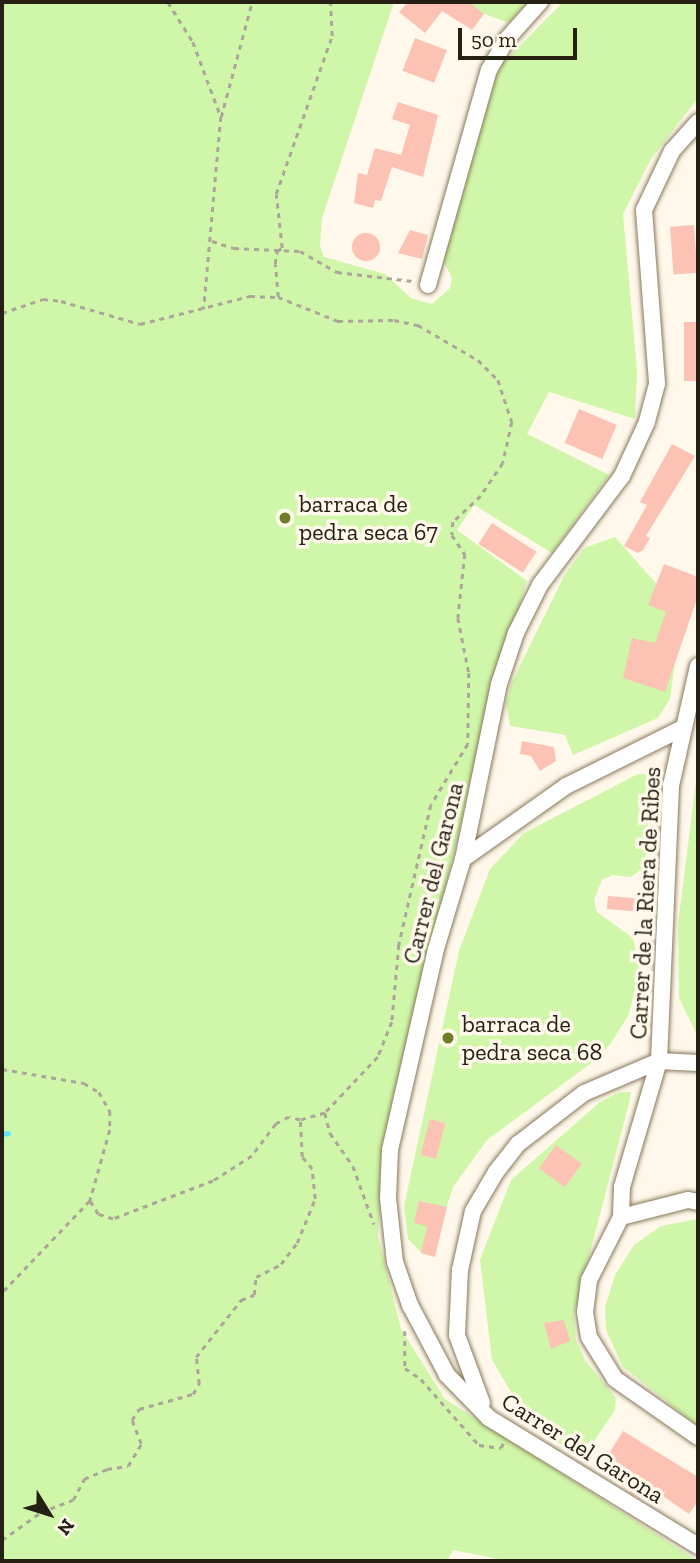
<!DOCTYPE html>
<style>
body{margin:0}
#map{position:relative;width:700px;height:1563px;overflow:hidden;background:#fff8eb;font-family:"Zilla Slab",serif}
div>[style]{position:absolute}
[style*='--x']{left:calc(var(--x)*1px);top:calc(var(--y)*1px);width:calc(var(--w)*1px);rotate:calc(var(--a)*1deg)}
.green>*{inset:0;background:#d0f7a9}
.stream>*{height:4.5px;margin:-2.25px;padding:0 2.25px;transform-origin:2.25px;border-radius:2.25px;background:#67e4f9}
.building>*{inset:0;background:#fcc3b5;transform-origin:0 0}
.round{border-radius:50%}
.path>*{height:2.5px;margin-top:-1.25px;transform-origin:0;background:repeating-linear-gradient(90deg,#aca599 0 5px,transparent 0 10px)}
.roads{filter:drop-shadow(0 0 2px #87795a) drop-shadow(0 0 2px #87795a)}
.street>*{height:16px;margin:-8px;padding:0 8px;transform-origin:8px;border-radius:8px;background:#fff}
.dots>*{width:19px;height:19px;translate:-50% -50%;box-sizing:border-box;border:4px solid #fff8eb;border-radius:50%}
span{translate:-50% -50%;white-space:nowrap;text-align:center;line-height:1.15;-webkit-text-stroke:7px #fff8eb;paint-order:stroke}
.poi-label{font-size:24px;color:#262014}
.left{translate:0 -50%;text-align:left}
.street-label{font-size:24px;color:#262014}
.frame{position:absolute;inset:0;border:4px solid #262014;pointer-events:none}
.north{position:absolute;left:14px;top:1479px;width:70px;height:70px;-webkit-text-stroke:5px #fff8eb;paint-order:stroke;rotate:128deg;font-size:19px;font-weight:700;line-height:28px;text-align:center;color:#262014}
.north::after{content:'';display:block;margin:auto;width:24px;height:32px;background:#262014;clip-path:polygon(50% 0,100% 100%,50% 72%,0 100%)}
.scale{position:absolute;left:458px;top:28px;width:119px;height:32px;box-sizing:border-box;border:4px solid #262014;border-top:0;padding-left:9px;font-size:21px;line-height:24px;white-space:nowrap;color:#262014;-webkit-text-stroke:5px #fff8eb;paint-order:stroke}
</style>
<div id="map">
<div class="green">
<div style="clip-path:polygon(2px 2px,394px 2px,322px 218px,320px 246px,324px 257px,385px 274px,411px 298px,432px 304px,450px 288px,452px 278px,442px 258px,499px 67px,563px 2px,698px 2px,698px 98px,651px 159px,623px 214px,637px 370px,635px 419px,549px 392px,527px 434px,609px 475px,552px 553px,474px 505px,457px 530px,527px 581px,498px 672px,385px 1135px,378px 1236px,401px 1329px,445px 1399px,698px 1561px,508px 1561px,453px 1550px,447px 1561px,2px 1561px)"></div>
<div style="clip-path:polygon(468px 2px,527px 2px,509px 23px,482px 13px)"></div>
<div style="clip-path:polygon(615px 537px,662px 590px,676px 654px,670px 699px,658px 718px,573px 755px,565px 735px,510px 726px,506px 704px,511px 684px,564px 576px,584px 548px)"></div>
<div style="clip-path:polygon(698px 765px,698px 1037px,679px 998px,678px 925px)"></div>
<div style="clip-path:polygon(638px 774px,651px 774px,646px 857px,641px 869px,631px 877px,613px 875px,602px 880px,594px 900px,597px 912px,633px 938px,640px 972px,628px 1016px,609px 1046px,590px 1064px,487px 1140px,453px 1187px,437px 1236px,423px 1254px,408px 1239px,404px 1206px,459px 951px,490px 869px,524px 833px)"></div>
<div style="clip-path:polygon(620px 1092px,631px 1092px,629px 1103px,574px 1314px,576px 1340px,585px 1360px,616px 1398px,615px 1410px,594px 1441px,574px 1454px,527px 1419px,492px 1360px,480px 1260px,511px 1180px,600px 1102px)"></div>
<div style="clip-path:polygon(698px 1219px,698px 1426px,623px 1367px,606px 1330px,605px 1307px,615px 1275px,634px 1245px,661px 1226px)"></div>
</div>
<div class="stream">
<div style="--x:2;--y:1134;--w:6;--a:-9"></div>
</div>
<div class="building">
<div style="clip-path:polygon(408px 2px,469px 2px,484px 14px,472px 30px,442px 11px,425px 33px,399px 12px)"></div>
<div style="left:415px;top:38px;width:34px;height:35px;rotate:21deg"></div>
<div style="clip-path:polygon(398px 102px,438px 115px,423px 177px,392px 167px,381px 201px,375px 200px,373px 208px,354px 203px,358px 173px,367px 175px,375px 148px,401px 155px,410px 125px,392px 119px)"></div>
<div style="left:694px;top:225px;width:48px;height:24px;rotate:86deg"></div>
<div style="clip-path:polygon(410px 230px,428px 235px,422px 259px,398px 253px)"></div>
<div class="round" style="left:352px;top:233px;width:28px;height:28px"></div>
<div style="left:698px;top:322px;width:59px;height:14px;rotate:90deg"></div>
<div style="left:579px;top:409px;width:41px;height:37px;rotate:23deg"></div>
<div style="clip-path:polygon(672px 444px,695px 456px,646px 536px,650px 538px,643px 550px,638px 553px,624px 546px,647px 505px,640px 502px)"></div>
<div style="left:492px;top:523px;width:53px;height:25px;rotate:33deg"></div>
<div style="clip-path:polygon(664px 564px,698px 577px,698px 596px,665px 692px,623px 678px,632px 638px,655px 643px,666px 612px,648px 605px)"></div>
<div style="clip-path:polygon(522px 741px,554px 747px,556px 761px,540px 771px,531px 756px,520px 754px)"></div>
<div style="left:608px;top:896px;width:32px;height:13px;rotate:5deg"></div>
<div style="left:430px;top:1119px;width:16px;height:37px;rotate:15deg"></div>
<div style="left:556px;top:1145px;width:32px;height:29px;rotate:36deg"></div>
<div style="clip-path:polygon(419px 1201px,447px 1207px,435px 1257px,421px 1253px,427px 1226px,414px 1223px)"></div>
<div style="clip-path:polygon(564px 1320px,570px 1341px,551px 1349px,544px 1323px)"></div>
<div style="clip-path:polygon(623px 1431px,698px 1477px,698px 1501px,689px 1514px,648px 1486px,640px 1498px,629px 1492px,636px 1482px,604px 1461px)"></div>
</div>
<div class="path">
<div style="--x:168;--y:2;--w:47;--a:58"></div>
<div style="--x:193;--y:42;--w:80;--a:69.5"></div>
<div style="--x:221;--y:117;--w:193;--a:95.1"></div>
<div style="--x:221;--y:117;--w:119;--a:-74.9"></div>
<div style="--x:212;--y:241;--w:23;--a:18"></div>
<div style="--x:234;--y:248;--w:66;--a:2.6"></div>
<div style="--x:300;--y:251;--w:43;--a:29.6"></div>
<div style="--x:337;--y:272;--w:76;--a:6.8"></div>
<div style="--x:278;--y:297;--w:33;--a:-95"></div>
<div style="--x:275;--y:264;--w:13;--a:-81"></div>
<div style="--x:277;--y:251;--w:6;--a:-31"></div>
<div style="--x:282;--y:248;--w:54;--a:-96.3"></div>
<div style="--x:276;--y:194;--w:168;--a:-70.5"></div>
<div style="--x:332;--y:36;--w:34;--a:-93"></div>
<div style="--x:2;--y:313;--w:43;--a:-18.9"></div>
<div style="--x:43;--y:299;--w:18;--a:6"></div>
<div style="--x:61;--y:301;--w:82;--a:16.2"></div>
<div style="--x:140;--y:324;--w:114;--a:-14.3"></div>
<div style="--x:250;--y:296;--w:28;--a:2"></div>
<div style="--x:278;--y:297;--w:65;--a:21.8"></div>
<div style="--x:338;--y:321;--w:56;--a:-1"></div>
<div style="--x:394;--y:320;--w:25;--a:12"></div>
<div style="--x:418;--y:325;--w:69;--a:30.3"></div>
<div style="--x:478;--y:360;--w:28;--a:45"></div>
<div style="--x:498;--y:380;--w:44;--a:71.6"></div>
<div style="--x:512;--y:422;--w:42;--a:102.4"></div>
<div style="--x:503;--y:463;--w:40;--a:124"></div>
<div style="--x:481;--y:496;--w:38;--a:137"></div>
<div style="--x:453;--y:522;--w:13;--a:94"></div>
<div style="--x:452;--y:535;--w:23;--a:56"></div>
<div style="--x:465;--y:554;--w:64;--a:96.2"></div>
<div style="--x:458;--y:618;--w:56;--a:78.7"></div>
<div style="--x:469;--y:673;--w:71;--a:90.8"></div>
<div style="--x:468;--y:744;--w:71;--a:121.2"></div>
<div style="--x:431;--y:805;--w:144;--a:102.9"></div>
<div style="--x:399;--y:945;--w:77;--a:95.2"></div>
<div style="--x:392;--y:1022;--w:38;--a:112"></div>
<div style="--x:378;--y:1057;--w:77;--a:133.4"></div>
<div style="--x:325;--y:1113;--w:26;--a:164"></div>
<div style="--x:300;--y:1120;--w:11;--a:-165"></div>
<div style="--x:289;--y:1117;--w:15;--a:152"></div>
<div style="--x:276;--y:1124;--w:40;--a:127"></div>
<div style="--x:252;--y:1156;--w:46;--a:147.3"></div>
<div style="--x:213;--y:1181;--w:107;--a:159.2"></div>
<div style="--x:113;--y:1219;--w:16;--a:-162"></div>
<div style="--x:98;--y:1214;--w:15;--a:-122"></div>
<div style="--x:2;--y:1069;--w:83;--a:9.7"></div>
<div style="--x:84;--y:1083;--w:17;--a:31"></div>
<div style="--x:99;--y:1092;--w:22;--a:60"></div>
<div style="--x:110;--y:1111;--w:19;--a:90"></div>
<div style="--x:110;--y:1130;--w:74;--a:105.7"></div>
<div style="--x:90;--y:1201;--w:127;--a:133.7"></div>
<div style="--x:325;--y:1113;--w:21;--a:76"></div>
<div style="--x:330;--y:1133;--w:40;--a:55.1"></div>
<div style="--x:353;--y:1166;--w:62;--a:70.1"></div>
<div style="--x:405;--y:1331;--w:37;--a:90"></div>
<div style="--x:405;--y:1368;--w:19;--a:35"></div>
<div style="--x:421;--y:1379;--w:88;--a:48.7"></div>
<div style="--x:479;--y:1445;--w:22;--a:8"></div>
<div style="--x:501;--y:1448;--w:5;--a:-68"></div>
<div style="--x:2;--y:1540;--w:48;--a:-35.7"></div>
<div style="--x:41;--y:1512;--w:34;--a:-21"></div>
<div style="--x:73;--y:1500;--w:24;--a:-62"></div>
<div style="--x:84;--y:1479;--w:25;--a:-23"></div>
<div style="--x:107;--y:1469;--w:21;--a:-8"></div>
<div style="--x:128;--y:1466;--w:26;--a:-59"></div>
<div style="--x:141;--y:1444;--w:26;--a:-111"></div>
<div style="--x:132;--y:1420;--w:13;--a:-58"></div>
<div style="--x:139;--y:1409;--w:56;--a:-15.5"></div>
<div style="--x:193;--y:1394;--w:12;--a:-59"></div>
<div style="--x:199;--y:1384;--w:27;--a:-96"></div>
<div style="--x:196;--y:1357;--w:73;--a:-51.7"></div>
<div style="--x:241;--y:1300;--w:14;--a:-21"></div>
<div style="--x:254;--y:1295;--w:18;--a:-84"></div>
<div style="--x:256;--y:1277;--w:28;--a:-27"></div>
<div style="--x:281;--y:1264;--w:26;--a:-53"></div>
<div style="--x:297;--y:1243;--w:48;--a:-67.8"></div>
<div style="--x:315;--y:1199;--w:30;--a:-96"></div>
<div style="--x:312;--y:1169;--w:16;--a:-130"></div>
<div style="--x:302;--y:1157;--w:37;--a:-93"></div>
</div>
<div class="roads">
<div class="street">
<div style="--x:698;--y:122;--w:39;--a:132"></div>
<div style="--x:672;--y:151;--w:65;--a:115.4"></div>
<div style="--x:644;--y:210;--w:174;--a:85.7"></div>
<div style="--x:657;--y:384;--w:39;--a:105"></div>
<div style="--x:647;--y:422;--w:60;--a:114.8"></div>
<div style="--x:622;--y:476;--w:136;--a:127"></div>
<div style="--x:540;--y:585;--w:54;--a:116.6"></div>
<div style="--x:516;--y:633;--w:54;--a:108.4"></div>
<div style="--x:499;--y:684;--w:179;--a:101.6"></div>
<div style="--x:463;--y:859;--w:94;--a:106.7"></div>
<div style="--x:436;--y:949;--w:206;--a:102.9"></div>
<div style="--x:390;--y:1150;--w:48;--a:92.4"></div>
<div style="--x:388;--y:1198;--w:64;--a:83.8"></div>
<div style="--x:395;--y:1262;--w:46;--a:70.8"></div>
<div style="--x:410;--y:1305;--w:79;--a:62.1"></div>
<div style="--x:447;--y:1375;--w:60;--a:45.7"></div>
<div style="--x:489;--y:1418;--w:245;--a:31.5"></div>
<div style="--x:428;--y:285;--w:223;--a:-74.2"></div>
<div style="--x:489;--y:70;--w:34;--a:-60"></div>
<div style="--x:506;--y:40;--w:51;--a:-48.2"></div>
<div style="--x:698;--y:666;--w:123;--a:102.7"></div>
<div style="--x:671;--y:786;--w:275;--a:92.5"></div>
<div style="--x:659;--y:1061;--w:131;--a:106.4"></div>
<div style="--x:622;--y:1187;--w:30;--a:92"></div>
<div style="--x:621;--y:1217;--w:71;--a:116.9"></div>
<div style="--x:589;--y:1280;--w:32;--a:97"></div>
<div style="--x:585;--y:1312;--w:25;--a:81"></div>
<div style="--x:589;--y:1337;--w:49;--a:58.2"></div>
<div style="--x:615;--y:1379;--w:101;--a:34.9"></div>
<div style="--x:463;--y:859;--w:126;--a:-35.3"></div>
<div style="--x:566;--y:786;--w:128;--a:-26.4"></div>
<div style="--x:621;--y:1217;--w:69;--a:-14.2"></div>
<div style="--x:688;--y:1200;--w:10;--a:11"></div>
<div style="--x:482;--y:1403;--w:72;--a:-110.2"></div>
<div style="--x:457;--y:1335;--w:65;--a:-87.4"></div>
<div style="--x:460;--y:1270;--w:60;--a:-77.6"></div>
<div style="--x:473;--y:1211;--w:45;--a:-59.5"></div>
<div style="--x:496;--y:1172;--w:36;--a:-52"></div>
<div style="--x:518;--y:1144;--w:83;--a:-37.7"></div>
<div style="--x:584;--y:1093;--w:82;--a:-23.1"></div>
<div style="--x:659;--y:1061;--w:39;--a:3"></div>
</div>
</div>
<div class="dots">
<div style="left:285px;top:518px;background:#6f7c28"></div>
<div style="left:448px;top:1038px;background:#6f7c28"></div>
</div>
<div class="poi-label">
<span class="left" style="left:299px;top:518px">barraca de<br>pedra seca 67</span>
<span class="left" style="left:462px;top:1038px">barraca de<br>pedra seca 68</span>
</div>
<div class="street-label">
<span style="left:433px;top:873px;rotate:-76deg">Carrer del Garona</span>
<span style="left:645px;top:903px;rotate:-87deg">Carrer de la Riera de Ribes</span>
<span style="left:583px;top:1448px;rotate:32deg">Carrer del Garona</span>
</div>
<div class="frame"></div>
<div class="north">N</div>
<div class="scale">50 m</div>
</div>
